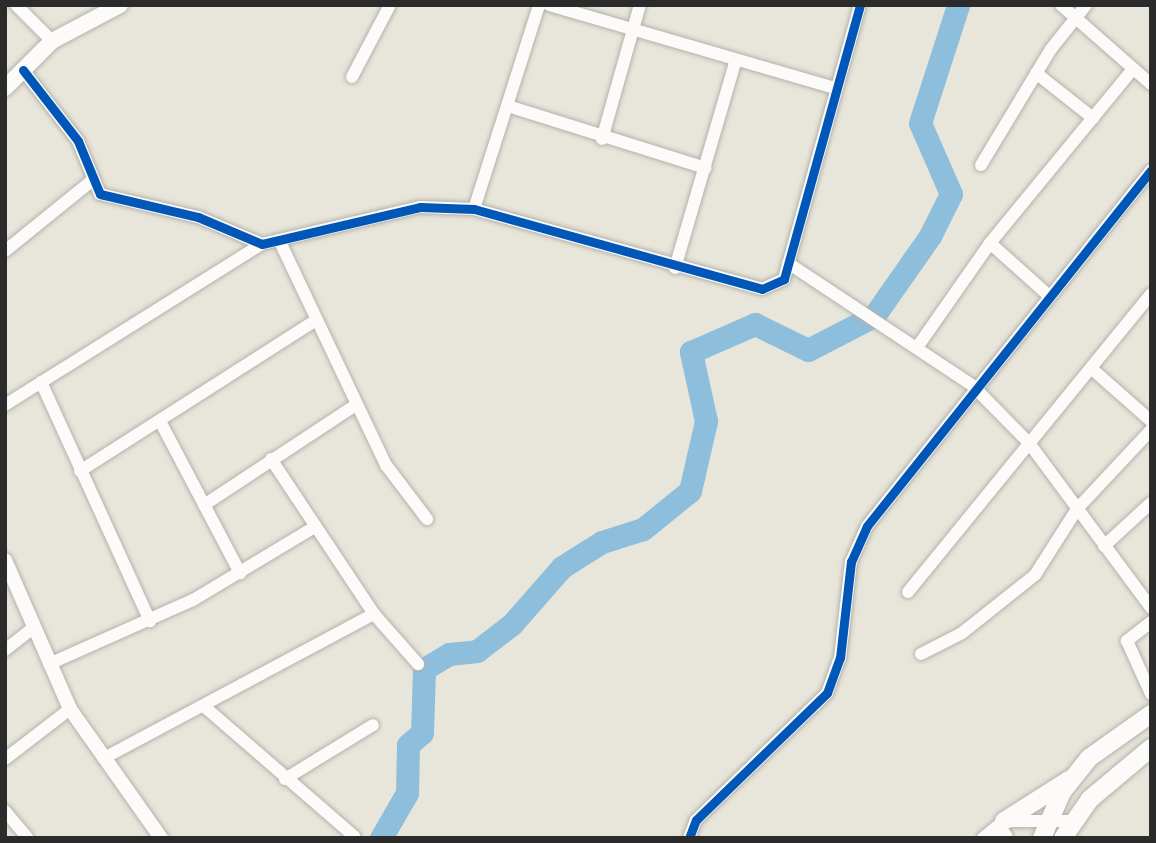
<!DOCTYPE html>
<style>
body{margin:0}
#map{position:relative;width:1156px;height:843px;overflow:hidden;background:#e8e6db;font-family:"IM FELL English",serif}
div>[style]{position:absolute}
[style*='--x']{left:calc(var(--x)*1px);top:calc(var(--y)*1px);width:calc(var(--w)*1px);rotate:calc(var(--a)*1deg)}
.river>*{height:23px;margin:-11.5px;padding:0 11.5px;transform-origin:11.5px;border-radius:11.5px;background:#8dbedc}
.roads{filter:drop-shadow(0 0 2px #b3b2ab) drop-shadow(0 0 2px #b3b2ab)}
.minor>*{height:12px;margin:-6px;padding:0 6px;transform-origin:6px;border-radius:6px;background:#fcfbfa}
.tertiary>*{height:14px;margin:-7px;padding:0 7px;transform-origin:7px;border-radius:7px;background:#fcfbfa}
.secondary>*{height:16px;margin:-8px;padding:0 8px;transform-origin:8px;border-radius:8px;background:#fcfbfa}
.primary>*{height:18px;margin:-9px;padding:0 9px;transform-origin:9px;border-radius:9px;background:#fcfbfa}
.cycleway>*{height:9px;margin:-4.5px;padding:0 4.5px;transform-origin:4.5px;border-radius:4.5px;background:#0057b8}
span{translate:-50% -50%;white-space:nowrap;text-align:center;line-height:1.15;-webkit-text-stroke:5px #f6f6f2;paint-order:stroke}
.frame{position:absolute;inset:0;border:7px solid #2b2b2b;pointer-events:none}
</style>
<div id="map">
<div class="river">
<div style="--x:381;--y:838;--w:52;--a:-60"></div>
<div style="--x:407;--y:793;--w:48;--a:-88.8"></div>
<div style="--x:408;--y:745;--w:18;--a:-41"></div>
<div style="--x:422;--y:733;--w:64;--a:-88.2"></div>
<div style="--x:424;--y:669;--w:29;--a:-31"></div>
<div style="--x:449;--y:654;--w:28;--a:-6"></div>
<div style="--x:477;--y:651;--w:44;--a:-37.6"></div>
<div style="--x:512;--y:624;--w:76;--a:-48.7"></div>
<div style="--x:562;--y:567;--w:47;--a:-32"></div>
<div style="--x:602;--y:542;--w:43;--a:-17.6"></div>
<div style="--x:643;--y:529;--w:60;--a:-39"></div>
<div style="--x:690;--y:491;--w:72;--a:-77.1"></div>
<div style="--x:706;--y:421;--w:71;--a:-102.3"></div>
<div style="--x:691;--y:352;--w:70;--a:-23.6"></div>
<div style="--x:755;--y:324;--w:59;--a:26.1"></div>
<div style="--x:808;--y:350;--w:74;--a:-27.3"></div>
<div style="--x:874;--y:316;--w:98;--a:-55"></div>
<div style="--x:930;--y:236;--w:47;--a:-63.4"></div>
<div style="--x:951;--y:194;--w:77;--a:-113.6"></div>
<div style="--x:920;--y:123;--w:124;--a:-72.1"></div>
</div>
<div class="roads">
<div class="minor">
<div style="--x:16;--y:5;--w:51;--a:45"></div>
<div style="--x:549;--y:5;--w:297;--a:16.2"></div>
<div style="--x:1061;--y:5;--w:120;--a:41.3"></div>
<div style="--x:23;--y:70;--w:90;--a:52.2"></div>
<div style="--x:78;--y:141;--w:57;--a:67.5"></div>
<div style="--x:100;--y:194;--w:101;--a:13.2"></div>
<div style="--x:198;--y:217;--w:69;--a:22.9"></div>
<div style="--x:262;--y:244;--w:162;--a:-13.2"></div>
<div style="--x:420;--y:207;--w:54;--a:2.1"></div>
<div style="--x:474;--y:209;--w:299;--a:15.5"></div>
<div style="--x:762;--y:289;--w:24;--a:-24"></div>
<div style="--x:784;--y:279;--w:284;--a:-74.5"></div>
<div style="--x:1036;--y:73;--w:73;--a:38.3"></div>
<div style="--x:352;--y:77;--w:81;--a:-62.2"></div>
<div style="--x:508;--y:106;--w:207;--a:17.4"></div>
<div style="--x:602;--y:139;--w:139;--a:-74.2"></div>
<div style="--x:981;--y:165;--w:135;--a:-58.9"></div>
<div style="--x:1051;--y:49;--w:56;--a:-51.5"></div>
<div style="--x:474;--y:209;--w:214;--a:-72.3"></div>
<div style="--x:990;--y:243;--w:76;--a:41.8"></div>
<div style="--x:281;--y:244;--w:245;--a:64.6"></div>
<div style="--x:386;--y:465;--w:68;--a:52.8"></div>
<div style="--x:5;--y:251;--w:114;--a:-39"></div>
<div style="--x:788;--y:263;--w:222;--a:33.6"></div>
<div style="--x:973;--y:386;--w:80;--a:45.5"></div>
<div style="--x:1029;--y:443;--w:205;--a:53.5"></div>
<div style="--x:675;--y:268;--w:214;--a:-73.7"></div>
<div style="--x:918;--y:346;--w:126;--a:-55"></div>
<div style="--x:990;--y:243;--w:224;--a:-50.6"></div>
<div style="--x:1091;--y:368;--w:80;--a:41.5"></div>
<div style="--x:41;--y:382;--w:263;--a:65.5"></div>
<div style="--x:5;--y:405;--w:303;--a:-32.1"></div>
<div style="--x:161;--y:423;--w:170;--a:62.2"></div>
<div style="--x:271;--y:459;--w:186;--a:56.4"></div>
<div style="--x:374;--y:614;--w:67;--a:48.7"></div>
<div style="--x:80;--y:471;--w:279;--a:-32.6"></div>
<div style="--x:204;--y:505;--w:183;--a:-33.4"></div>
<div style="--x:1104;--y:546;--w:64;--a:-42.5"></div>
<div style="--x:908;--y:592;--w:385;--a:-50.8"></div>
<div style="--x:1151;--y:622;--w:31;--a:142"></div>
<div style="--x:1127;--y:641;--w:58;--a:65.6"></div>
<div style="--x:5;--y:650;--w:36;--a:-38"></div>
<div style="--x:921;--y:654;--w:46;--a:-27.1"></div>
<div style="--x:962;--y:633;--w:93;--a:-38.5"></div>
<div style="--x:1035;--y:575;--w:78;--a:-57.5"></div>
<div style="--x:1077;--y:509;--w:108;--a:-46.9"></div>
<div style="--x:49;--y:664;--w:158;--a:-24"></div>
<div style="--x:193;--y:600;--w:140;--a:-31"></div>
<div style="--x:206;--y:708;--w:196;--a:40.9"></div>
<div style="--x:106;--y:757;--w:304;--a:-28.1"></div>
<div style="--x:5;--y:759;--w:82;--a:-37.6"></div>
<div style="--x:285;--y:779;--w:103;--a:-31.5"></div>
<div style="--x:5;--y:811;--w:35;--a:50"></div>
<div style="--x:689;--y:838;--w:19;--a:-69"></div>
<div style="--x:696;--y:820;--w:182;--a:-44.1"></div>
<div style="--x:827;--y:693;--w:37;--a:-70"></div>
<div style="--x:840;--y:658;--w:97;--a:-83.5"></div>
<div style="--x:851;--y:562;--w:39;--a:-66"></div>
<div style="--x:867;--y:526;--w:455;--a:-51.4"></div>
<div style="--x:983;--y:838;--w:27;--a:-39"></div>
<div style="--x:1004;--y:821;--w:69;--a:0"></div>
</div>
<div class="tertiary">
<div style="--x:5;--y:560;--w:163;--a:66.4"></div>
<div style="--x:70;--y:709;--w:158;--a:54.8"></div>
</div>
<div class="secondary">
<div style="--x:5;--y:88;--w:66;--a:-45"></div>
<div style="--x:52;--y:41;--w:77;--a:-27.9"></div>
</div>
<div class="primary">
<div style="--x:1004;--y:821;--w:77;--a:-32.2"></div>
<div style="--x:1003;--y:836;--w:2;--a:63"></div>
<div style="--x:1042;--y:838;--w:50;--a:-66.5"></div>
<div style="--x:1062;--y:792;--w:43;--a:-51.5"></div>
<div style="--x:1089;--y:758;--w:76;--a:-35.4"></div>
<div style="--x:1063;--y:838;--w:47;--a:-55.3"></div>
<div style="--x:1090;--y:799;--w:80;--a:-39.9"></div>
</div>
</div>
<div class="cycleway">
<div style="--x:23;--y:70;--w:90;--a:52.2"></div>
<div style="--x:78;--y:141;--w:57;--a:67.5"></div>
<div style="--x:100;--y:194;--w:101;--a:13.2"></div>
<div style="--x:198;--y:217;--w:69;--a:22.9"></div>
<div style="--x:262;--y:244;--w:162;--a:-13.2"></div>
<div style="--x:420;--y:207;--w:54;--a:2.1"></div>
<div style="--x:474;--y:209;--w:299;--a:15.5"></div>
<div style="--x:762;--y:289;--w:24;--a:-24"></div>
<div style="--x:784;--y:279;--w:284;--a:-74.5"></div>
<div style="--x:689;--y:838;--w:19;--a:-69"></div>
<div style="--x:696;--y:820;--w:182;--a:-44.1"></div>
<div style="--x:827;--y:693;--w:37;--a:-70"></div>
<div style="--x:840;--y:658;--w:97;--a:-83.5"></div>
<div style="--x:851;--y:562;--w:39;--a:-66"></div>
<div style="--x:867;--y:526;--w:455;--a:-51.4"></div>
</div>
<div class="frame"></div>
</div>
